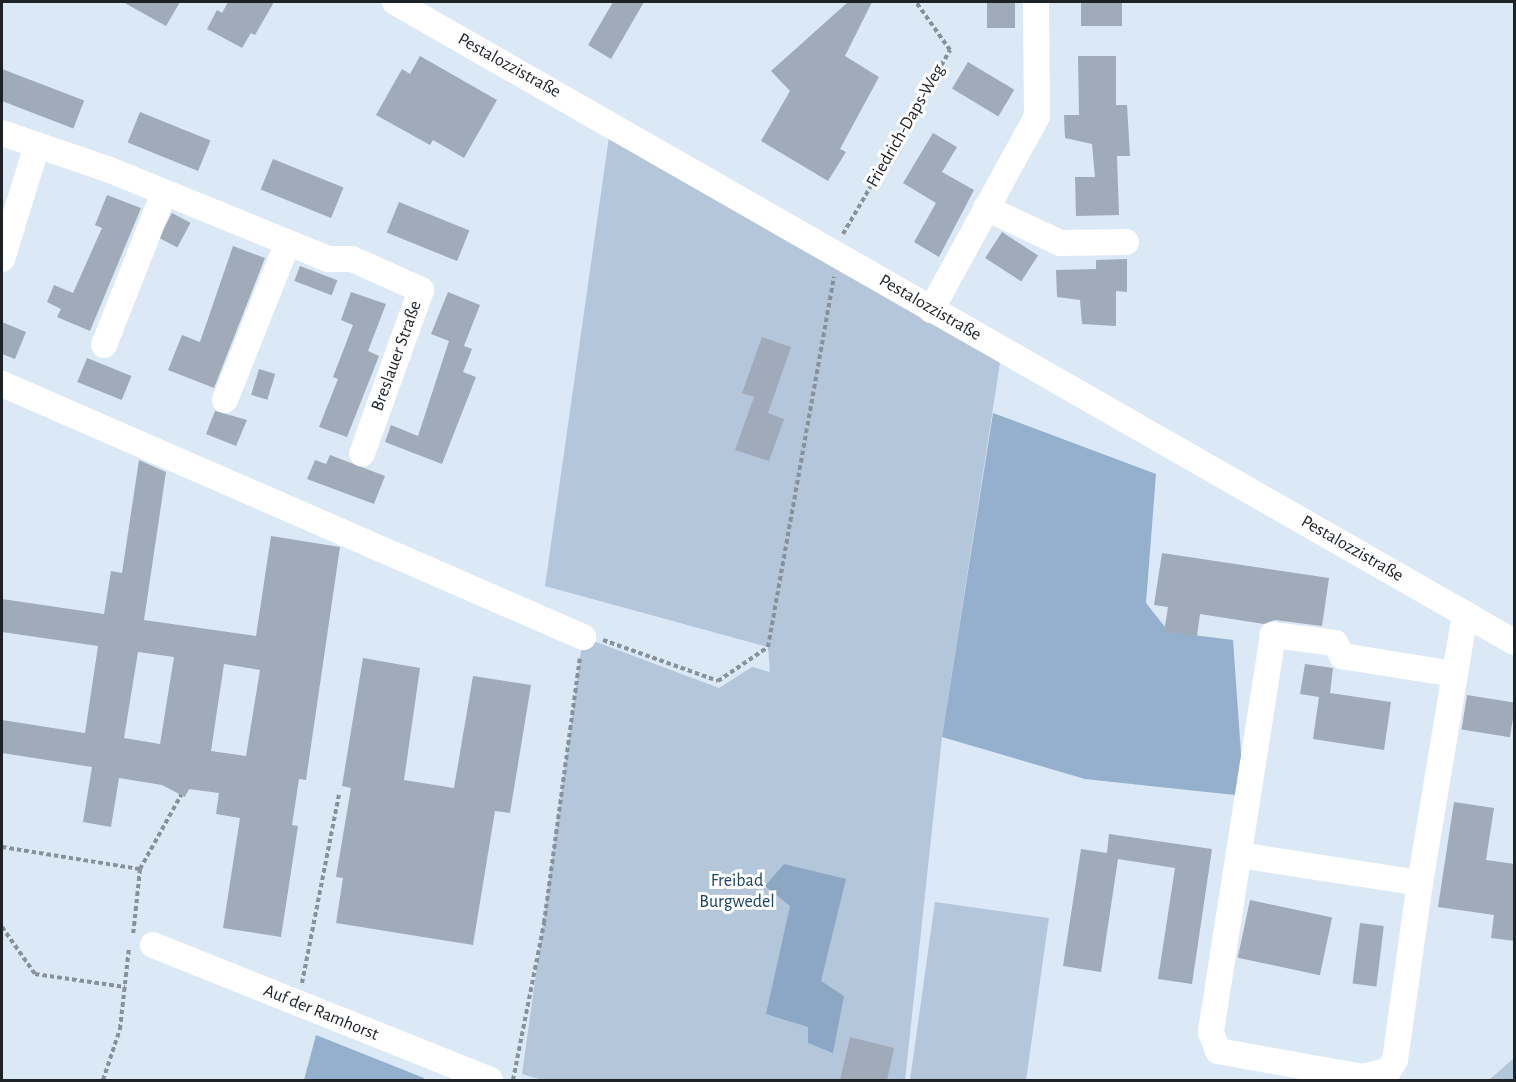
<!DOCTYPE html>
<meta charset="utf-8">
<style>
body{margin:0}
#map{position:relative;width:1516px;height:1082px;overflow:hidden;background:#dbe8f6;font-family:"Alegreya Sans",sans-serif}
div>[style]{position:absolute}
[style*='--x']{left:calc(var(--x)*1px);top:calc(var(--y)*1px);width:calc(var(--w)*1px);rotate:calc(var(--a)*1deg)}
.green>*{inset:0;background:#b4c6d9;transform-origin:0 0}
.forest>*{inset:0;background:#95b0cd}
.water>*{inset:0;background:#8ca7c3}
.building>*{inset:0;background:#9fabb8;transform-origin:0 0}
.path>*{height:4px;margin-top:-2px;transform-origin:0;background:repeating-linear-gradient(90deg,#87919b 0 4.5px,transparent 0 7.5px)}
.minor>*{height:26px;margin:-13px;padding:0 13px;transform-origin:13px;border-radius:13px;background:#fff}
span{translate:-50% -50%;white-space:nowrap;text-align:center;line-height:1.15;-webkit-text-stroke:6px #fff;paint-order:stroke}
.street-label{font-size:18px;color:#1d2227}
.park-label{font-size:18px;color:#1a436a}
.frame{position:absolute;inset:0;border:3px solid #1d2227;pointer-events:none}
</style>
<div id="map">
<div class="green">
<div style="clip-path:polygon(611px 123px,1002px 350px,942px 737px,905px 1080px,542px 1080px,522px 1074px,583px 637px,719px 688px,752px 667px,770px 672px,768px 647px,545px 586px)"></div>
<div style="left:935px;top:902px;width:115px;height:180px;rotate:8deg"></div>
<div style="clip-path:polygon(1514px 1058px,1514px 1080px,1489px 1080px)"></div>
</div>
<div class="forest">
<div style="clip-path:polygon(993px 413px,1156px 474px,1146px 603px,1169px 632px,1233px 640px,1244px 796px,1085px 779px,942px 737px)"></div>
<div style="clip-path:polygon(316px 1035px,424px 1078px,423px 1080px,304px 1080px)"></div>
</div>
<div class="water">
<div style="clip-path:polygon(784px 864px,846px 879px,821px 981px,844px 996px,833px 1053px,808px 1043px,808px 1027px,766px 1014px,790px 906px,765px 886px)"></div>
</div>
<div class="building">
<div style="clip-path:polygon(123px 2px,180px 2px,166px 26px)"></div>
<div style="clip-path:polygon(228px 2px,274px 2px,255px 35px,251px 33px,242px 48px,207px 29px,217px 10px,222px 13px)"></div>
<div style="clip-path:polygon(613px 2px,644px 2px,611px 59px,588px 45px)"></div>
<div style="clip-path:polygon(848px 2px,872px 2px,845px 56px,879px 77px,840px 149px,846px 152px,828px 181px,761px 141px,790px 91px,771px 71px)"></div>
<div style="left:987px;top:2px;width:28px;height:26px"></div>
<div style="left:1081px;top:2px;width:41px;height:24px"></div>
<div style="clip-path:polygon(420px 56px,497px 100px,464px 158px,433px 140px,430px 145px,376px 115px,402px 69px,410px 74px)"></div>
<div style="clip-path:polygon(1078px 56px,1116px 56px,1116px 105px,1127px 105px,1130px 156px,1117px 156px,1119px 215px,1076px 216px,1075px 177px,1095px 177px,1092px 144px,1065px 138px,1064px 115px,1079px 115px)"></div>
<div style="left:968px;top:62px;width:54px;height:31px;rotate:31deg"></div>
<div style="left:2px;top:69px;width:88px;height:30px;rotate:21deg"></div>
<div style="left:140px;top:112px;width:76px;height:33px;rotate:22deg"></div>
<div style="clip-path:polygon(933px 133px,957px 147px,942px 172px,974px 190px,939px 257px,914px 242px,936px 203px,903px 183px)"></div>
<div style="left:273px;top:159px;width:76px;height:33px;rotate:22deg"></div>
<div style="clip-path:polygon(107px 195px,141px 208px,90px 331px,57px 317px,61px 309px,47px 302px,54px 285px,73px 293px,102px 228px,95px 225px)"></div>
<div style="left:399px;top:202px;width:76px;height:33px;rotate:22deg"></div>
<div style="left:172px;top:213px;width:21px;height:28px;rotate:28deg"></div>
<div style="left:1002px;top:232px;width:43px;height:31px;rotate:33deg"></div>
<div style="clip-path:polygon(233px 246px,265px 258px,214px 388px,168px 370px,182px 335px,200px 342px)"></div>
<div style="clip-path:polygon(1127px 259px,1127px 292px,1116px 291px,1116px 326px,1082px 324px,1080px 300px,1057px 297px,1056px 270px,1096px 269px,1096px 260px)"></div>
<div style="left:300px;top:266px;width:40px;height:16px;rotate:21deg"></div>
<div style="clip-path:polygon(351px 292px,386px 304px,368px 351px,379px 356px,347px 437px,319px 427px,338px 379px,333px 377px,353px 325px,341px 320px)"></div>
<div style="clip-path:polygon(448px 292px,480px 305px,464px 346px,472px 349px,463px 372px,476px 377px,442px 464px,385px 442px,391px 425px,418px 436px,449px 341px,431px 334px)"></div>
<div style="clip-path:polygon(2px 322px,26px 332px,15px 359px,2px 354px)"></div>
<div style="clip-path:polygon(762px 337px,791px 347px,768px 413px,784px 419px,769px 461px,735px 450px,754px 397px,742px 393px)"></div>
<div style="left:87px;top:358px;width:48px;height:26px;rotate:22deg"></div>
<div style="left:259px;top:369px;width:17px;height:27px;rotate:17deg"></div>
<div style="clip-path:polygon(215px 411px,247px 420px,236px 446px,206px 434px)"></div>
<div style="clip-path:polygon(330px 455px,385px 476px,374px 504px,307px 479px,315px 460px,326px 464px)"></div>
<div style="clip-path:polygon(evenodd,139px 460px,166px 472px,144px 620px,256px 636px,271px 536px,340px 547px,306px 780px,299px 779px,292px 825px,298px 826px,281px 937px,223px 928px,240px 818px,216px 814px,219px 793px,189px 789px,185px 797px,162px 785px,119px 778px,111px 827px,83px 822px,92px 767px,2px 753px,2px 720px,85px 733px,98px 646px,2px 632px,2px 599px,104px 614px,111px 571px,122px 573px,139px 460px,138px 652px,174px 657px,160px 744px,124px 738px,138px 652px,139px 460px,224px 664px,260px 670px,246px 756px,211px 751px,224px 664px)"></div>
<div style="clip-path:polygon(1162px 553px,1329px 578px,1322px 626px,1275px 620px,1264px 624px,1200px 614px,1197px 636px,1164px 632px,1168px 607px,1154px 605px)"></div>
<div style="clip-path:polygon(363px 658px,420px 668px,404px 780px,454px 788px,473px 676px,531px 685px,510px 813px,495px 811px,473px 945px,336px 923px,343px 878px,336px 877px,351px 788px,342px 786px)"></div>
<div style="clip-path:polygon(1305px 664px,1333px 668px,1330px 693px,1391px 702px,1384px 750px,1313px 739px,1319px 697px,1300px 694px)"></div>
<div style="left:1467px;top:695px;width:49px;height:35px;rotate:9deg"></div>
<div style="clip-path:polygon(1454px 802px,1494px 808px,1486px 860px,1515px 864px,1515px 941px,1491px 938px,1494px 915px,1438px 907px)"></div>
<div style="clip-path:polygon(1109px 834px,1212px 849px,1192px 984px,1158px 979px,1175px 868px,1118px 859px,1101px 972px,1063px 966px,1081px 849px,1107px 853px)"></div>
<div style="left:1250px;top:900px;width:84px;height:59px;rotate:12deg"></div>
<div style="left:1360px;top:923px;width:24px;height:61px;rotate:7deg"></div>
<div style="clip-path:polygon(850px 1037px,894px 1048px,887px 1080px,840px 1080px)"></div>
</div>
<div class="path">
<div style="--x:843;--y:234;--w:213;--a:-59.8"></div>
<div style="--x:950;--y:50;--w:59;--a:-125.3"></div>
<div style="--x:603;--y:640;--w:122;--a:19.6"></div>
<div style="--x:718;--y:681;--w:60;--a:-34.2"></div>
<div style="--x:768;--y:647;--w:376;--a:-79.9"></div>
<div style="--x:2;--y:847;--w:140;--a:9.1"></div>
<div style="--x:140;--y:869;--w:67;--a:96"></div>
<div style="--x:140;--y:869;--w:85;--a:-61"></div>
<div style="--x:2;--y:927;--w:57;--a:54.9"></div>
<div style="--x:35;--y:974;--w:91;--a:8.2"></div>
<div style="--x:302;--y:983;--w:192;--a:-78.9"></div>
<div style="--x:103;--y:1080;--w:54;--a:-71.6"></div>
<div style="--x:120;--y:1029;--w:82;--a:-83.7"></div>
<div style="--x:513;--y:1080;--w:160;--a:-78.8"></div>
<div style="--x:544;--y:923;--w:267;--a:-82.3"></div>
</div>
<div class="minor">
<div style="--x:395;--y:2;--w:1289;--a:29.77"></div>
<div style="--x:2;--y:133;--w:114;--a:18.9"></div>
<div style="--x:110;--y:170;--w:235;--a:22.2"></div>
<div style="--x:328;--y:259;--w:24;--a:0"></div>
<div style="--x:352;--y:259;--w:76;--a:24.2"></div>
<div style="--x:421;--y:290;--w:174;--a:109.8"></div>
<div style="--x:986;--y:208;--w:82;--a:25.3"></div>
<div style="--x:1060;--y:243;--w:66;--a:-0.9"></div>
<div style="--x:2;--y:259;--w:119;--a:-72.9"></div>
<div style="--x:931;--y:310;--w:221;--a:-61.3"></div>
<div style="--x:1037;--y:116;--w:114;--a:-90.5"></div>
<div style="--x:104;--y:345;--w:163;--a:-68.5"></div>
<div style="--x:2;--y:384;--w:634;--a:23.53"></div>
<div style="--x:225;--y:400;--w:168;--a:-68.3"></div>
<div style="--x:1454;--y:674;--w:113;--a:-170.9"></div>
<div style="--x:1342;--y:656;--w:15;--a:-118"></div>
<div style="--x:1335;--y:643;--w:63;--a:-172.6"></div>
<div style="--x:1273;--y:635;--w:402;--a:98.9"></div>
<div style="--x:1211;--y:1032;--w:20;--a:70"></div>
<div style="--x:1218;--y:1051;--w:146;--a:10.2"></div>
<div style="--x:1362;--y:1077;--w:27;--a:-13"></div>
<div style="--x:1388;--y:1071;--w:13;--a:-58"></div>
<div style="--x:1395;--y:1060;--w:179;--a:-82"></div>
<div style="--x:1420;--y:883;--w:273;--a:-80.5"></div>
<div style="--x:1239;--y:855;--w:183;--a:8.8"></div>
<div style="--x:153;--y:945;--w:363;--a:21.8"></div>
</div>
<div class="street-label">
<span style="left:509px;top:66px;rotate:29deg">Pestalozzistraße</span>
<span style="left:906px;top:126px;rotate:-60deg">Friedrich-Daps-Weg</span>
<span style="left:930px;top:308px;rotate:30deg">Pestalozzistraße</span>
<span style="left:397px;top:356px;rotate:-70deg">Breslauer Straße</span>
<span style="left:1352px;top:549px;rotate:30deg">Pestalozzistraße</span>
<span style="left:321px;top:1013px;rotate:22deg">Auf der Ramhorst</span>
</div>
<div class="park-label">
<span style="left:737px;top:892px">Freibad<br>Burgwedel</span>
</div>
<div class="frame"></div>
</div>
